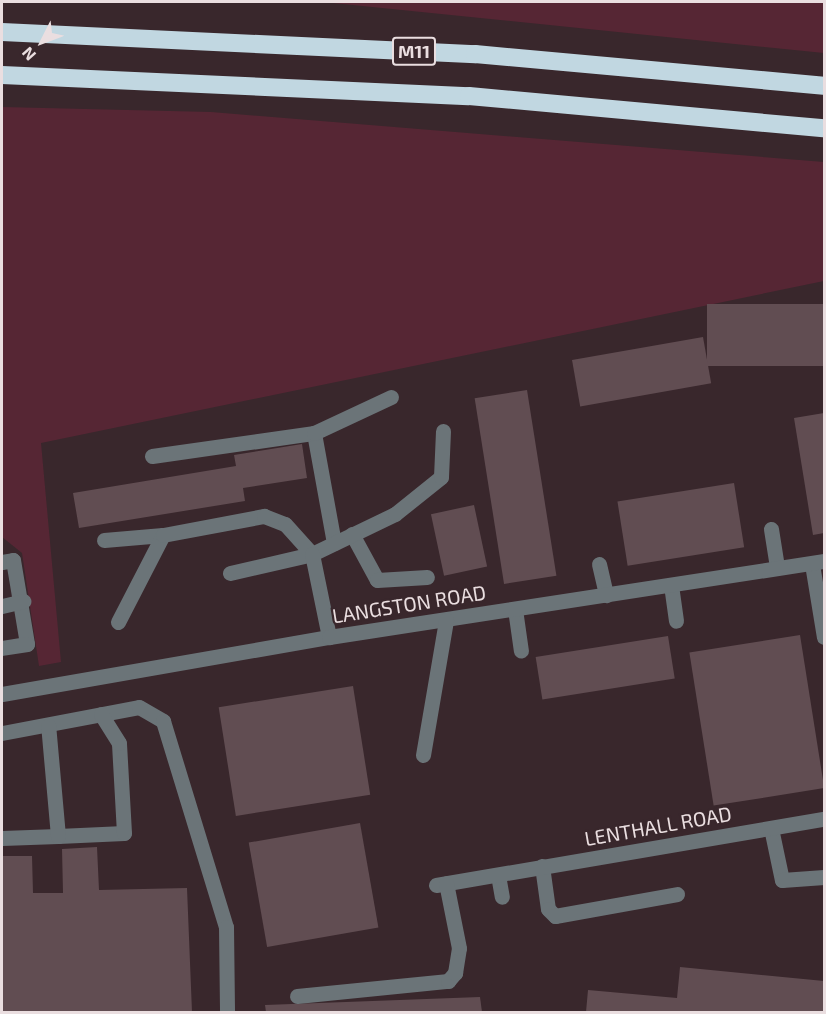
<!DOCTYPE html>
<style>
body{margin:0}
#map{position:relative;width:826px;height:1014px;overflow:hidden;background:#39272c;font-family:"Exo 2",sans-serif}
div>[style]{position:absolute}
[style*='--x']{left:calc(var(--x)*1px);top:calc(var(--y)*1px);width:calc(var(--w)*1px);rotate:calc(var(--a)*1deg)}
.green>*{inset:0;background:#562634}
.building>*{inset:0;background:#614d52;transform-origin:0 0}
.minor>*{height:15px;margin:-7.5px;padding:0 7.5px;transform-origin:7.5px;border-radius:7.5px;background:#6b7478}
.highway>*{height:18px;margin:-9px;padding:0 9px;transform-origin:9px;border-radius:9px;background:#c1d7e1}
span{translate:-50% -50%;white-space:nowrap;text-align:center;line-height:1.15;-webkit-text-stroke:4.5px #39272c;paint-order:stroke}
.shield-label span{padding:2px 4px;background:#39272c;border:2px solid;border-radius:4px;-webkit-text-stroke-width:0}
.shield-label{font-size:18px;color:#eadee0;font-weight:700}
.street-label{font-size:20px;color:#eadee0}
.frame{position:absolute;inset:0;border:3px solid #eadee0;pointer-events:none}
.north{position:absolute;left:12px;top:12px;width:60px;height:60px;-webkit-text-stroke:4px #39272c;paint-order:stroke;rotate:228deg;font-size:16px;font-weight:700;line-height:24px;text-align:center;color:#eadee0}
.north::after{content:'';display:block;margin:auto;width:21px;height:27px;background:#eadee0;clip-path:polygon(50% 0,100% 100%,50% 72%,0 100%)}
</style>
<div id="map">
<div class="green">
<div style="clip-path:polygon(323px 2px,824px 2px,824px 53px)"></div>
<div style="clip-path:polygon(2px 107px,211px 112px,824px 162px,824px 281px,41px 443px,61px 662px,39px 666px,22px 553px,2px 537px)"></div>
</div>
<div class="building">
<div style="left:824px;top:304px;width:62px;height:117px;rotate:90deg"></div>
<div style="left:703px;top:337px;width:47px;height:133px;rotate:80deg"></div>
<div style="left:527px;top:390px;width:188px;height:53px;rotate:81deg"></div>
<div style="clip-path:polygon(824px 413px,824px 533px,813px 535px,794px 418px)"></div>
<div style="clip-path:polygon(302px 444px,307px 478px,243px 488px,245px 501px,79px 528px,73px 493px,236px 466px,234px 455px)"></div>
<div style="left:734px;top:483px;width:65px;height:118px;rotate:81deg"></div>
<div style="left:474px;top:505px;width:63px;height:44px;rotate:78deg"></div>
<div style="left:800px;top:635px;width:155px;height:112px;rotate:81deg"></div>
<div style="left:668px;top:636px;width:43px;height:134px;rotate:81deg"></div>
<div style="left:353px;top:686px;width:110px;height:136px;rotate:81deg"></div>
<div style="left:360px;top:823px;width:106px;height:113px;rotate:80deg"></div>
<div style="clip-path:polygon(97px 847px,99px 890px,187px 888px,192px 1012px,2px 1012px,2px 856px,32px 856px,33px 893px,63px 893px,62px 849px)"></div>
<div style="clip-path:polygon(680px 967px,824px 981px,824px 1012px,586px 1012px,588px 990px,677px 998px)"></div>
<div style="clip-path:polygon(480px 997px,482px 1012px,266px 1012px,265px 1005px)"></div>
</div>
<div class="minor">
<div style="--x:314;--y:433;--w:112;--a:79.7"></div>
<div style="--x:152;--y:456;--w:164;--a:-8.1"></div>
<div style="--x:314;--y:433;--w:85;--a:-25.1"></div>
<div style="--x:771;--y:529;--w:39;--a:81"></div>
<div style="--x:352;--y:534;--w:52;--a:61.5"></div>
<div style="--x:377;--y:580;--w:50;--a:-3.4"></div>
<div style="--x:104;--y:540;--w:59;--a:-4.8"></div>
<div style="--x:2;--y:562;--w:11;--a:-10"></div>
<div style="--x:13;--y:560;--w:85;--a:80.5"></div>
<div style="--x:27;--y:644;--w:25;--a:171"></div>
<div style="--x:599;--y:564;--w:32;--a:77"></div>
<div style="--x:812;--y:564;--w:74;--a:80.7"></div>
<div style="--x:230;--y:573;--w:84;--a:-13"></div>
<div style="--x:312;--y:554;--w:92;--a:-25.7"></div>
<div style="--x:395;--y:514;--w:59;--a:-38.8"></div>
<div style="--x:441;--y:477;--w:46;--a:-87.5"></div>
<div style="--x:671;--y:585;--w:36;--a:82"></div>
<div style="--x:2;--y:606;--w:22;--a:-13"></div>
<div style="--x:515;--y:609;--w:42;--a:81.9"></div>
<div style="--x:118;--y:622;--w:98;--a:-62.7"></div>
<div style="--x:163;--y:535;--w:103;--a:-10.7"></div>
<div style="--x:264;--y:516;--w:22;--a:21"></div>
<div style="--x:285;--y:524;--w:40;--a:48"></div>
<div style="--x:312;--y:554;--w:85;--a:78.4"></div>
<div style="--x:2;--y:694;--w:332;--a:-9.9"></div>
<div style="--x:329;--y:637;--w:501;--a:-8.73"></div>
<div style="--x:2;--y:733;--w:139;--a:-10.7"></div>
<div style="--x:139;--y:707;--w:28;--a:30"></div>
<div style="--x:163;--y:721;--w:215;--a:73"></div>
<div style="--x:226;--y:927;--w:85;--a:89.3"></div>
<div style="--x:423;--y:755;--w:137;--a:-80.3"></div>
<div style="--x:771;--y:828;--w:53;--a:78.1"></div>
<div style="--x:782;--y:880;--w:42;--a:-4.1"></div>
<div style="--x:58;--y:836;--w:66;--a:-2.6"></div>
<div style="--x:124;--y:833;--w:90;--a:-93.2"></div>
<div style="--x:119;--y:743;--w:34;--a:-122"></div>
<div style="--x:2;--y:838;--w:56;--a:-2"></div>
<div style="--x:58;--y:836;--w:111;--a:-95.1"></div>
<div style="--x:542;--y:866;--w:43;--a:82.1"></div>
<div style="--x:548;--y:909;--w:10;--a:45"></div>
<div style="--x:555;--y:916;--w:124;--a:-10.2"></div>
<div style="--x:498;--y:875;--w:22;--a:80"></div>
<div style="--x:436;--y:885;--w:394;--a:-9.7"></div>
<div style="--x:297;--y:996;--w:152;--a:-5.7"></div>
<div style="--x:448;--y:981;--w:11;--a:-49"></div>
<div style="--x:455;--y:973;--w:25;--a:-81"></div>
<div style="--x:459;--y:948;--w:66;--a:-101.3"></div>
</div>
<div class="highway">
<div style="--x:2;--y:32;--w:474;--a:2.7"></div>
<div style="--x:475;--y:54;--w:350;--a:5.2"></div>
<div style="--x:2;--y:75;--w:467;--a:2.6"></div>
<div style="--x:469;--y:96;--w:356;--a:5.2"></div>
</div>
<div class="shield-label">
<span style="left:414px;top:51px">M11</span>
</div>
<div class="street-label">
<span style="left:409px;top:604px;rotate:-9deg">LANGSTON ROAD</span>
<span style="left:658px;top:826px;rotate:-10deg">LENTHALL ROAD</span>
</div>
<div class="frame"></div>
<div class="north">N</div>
</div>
